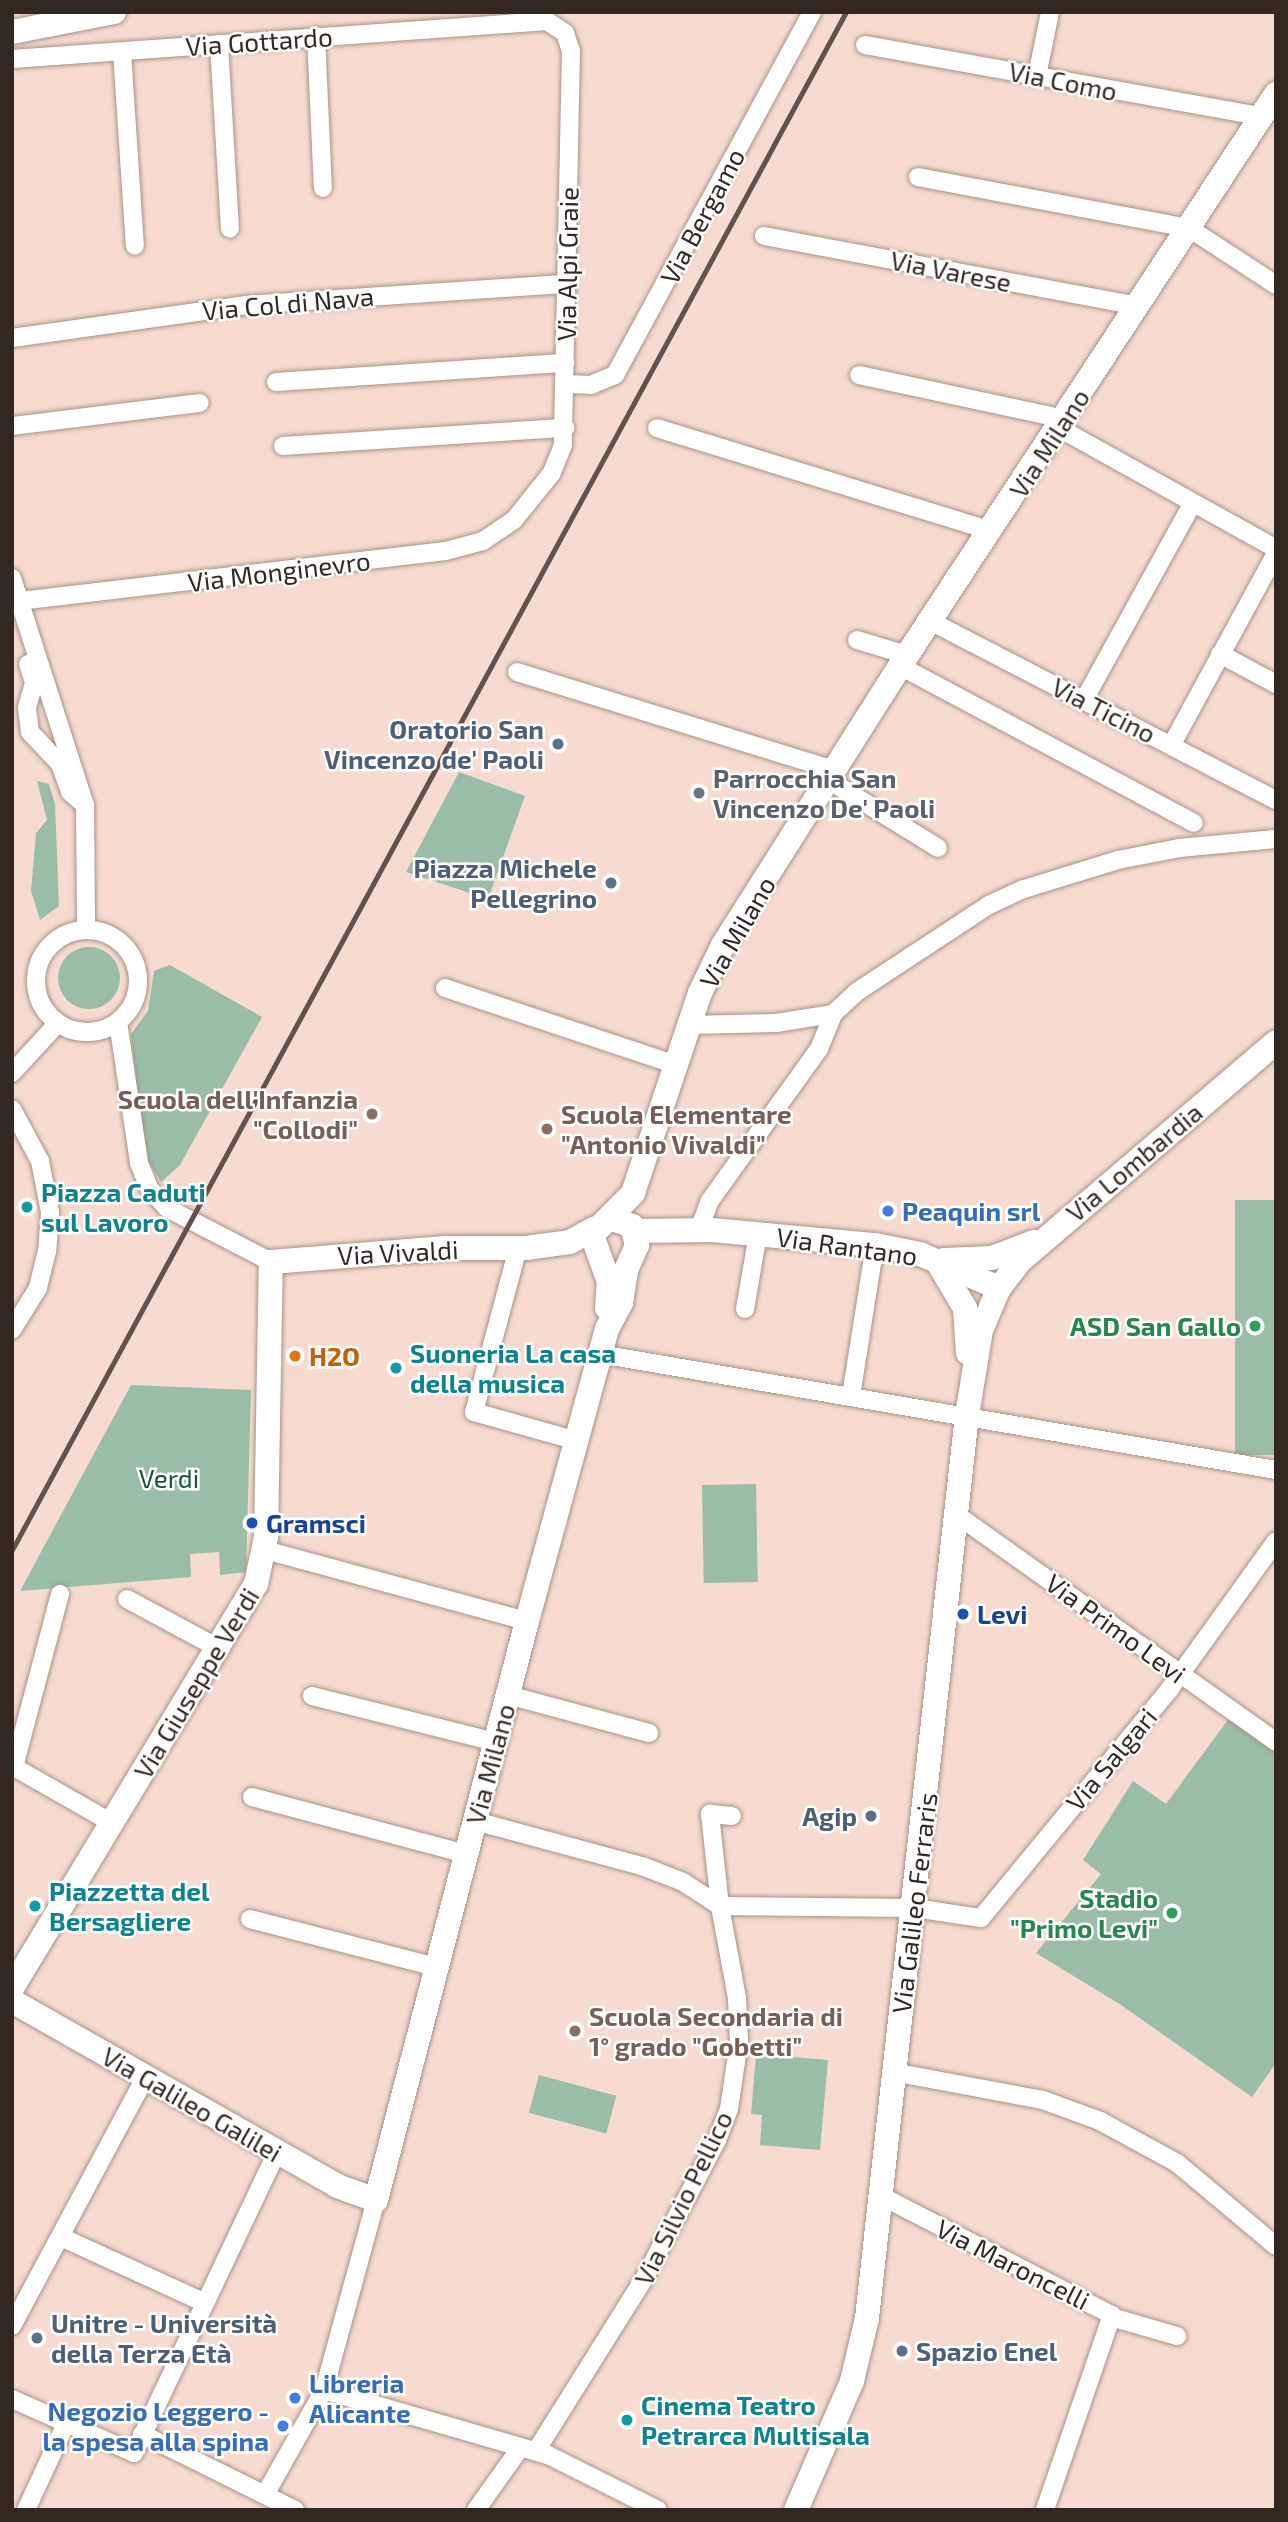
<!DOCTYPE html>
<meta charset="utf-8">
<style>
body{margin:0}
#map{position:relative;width:1288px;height:2522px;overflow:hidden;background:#f7dbd0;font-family:"Exo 2",sans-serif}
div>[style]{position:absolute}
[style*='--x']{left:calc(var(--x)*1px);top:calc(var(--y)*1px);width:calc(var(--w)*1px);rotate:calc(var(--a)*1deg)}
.green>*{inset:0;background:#99bda9;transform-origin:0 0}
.round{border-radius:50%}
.roads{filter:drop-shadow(0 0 2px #ab9186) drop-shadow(0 0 2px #ab9186)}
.street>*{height:18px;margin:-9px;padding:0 9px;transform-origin:9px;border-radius:9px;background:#fff}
.street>.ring{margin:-9px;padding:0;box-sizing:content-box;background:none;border:18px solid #fff;border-radius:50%}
.secondary>*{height:24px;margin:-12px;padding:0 12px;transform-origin:12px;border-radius:12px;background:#fff}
.rail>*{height:4.5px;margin:-2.25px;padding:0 2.25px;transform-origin:2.25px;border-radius:2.25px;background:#61524d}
.dots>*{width:19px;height:19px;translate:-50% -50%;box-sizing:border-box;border:4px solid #fff;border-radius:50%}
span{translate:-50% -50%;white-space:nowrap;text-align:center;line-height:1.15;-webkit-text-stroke:5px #fff;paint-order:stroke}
.street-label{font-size:26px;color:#322723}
.service-label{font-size:26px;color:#4e5e75;font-weight:700}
.right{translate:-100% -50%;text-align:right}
.left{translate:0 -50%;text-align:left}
.worship-label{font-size:26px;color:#5b616d;font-weight:700}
.education-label{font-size:26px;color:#785e54;font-weight:700}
.culture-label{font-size:26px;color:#0d838f;font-weight:700}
.shop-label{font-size:26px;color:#366cbe;font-weight:700}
.leisure-label{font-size:26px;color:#27864d;font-weight:700}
.food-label{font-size:26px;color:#c56008;font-weight:700}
.park-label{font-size:26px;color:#165539}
.transit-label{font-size:26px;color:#164399;font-weight:700}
.frame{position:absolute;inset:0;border:14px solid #322723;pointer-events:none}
</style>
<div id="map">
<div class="green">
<div style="clip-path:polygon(459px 772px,525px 796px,488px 899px,406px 872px)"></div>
<div style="clip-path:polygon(37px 781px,49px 784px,55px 804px,59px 906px,40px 920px,31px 891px,36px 833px,47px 820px)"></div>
<div class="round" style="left:58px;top:947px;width:62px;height:62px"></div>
<div style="clip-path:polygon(170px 965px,262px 1017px,180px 1165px,161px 1182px,146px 1158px,141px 1135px,131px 1034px,148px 1011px,154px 971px)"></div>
<div style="left:1276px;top:1200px;width:255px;height:41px;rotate:90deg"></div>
<div style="clip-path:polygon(131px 1385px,251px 1390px,246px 1572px,220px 1575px,219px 1552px,190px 1554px,191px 1577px,20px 1591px)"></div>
<div style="left:756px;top:1484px;width:98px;height:54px;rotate:89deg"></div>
<div style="clip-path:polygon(1230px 1717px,1276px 1750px,1276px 2063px,1252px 2097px,1121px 2005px,1036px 1953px,1101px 1874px,1083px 1860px,1133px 1781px,1166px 1804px)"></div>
<div style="clip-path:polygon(756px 2054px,828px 2060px,820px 2150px,760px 2145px,762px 2115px,751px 2114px)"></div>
<div style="left:539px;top:2075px;width:80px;height:39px;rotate:15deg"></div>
</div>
<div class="roads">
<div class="street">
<div style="--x:316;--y:36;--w:152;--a:87.4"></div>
<div style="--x:219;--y:44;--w:185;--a:86.6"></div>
<div style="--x:865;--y:45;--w:402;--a:10.2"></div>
<div style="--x:122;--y:52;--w:194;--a:86.2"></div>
<div style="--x:12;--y:59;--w:536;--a:-4.06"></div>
<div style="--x:547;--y:21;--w:22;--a:34"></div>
<div style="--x:565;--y:33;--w:19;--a:72"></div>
<div style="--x:571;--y:51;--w:394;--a:91.2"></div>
<div style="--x:563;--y:445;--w:31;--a:112"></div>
<div style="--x:551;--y:474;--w:59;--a:128.8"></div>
<div style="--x:514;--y:520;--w:37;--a:146"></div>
<div style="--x:483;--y:541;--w:39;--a:165"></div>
<div style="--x:445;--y:551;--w:429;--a:173.3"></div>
<div style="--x:1037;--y:76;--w:65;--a:-78.5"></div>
<div style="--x:918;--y:177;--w:276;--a:10.7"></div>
<div style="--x:1189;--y:228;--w:104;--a:33.2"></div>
<div style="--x:764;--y:236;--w:380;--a:10.6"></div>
<div style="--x:12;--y:338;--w:237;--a:-8"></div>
<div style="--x:247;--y:305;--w:320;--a:-3.8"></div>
<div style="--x:859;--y:375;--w:211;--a:12.1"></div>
<div style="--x:276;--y:382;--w:290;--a:-3.8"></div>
<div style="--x:566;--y:384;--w:25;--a:2"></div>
<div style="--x:591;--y:385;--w:26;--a:-23"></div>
<div style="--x:615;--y:375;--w:413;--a:-61.5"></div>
<div style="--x:12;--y:426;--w:189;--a:-7"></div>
<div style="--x:657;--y:428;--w:350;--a:17.1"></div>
<div style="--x:1059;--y:428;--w:248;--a:29.1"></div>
<div style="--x:283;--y:446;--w:283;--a:-3.7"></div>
<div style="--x:12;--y:578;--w:238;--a:72.2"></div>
<div style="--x:85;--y:805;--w:124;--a:89.5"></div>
<div style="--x:932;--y:622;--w:387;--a:27.4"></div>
<div style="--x:857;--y:640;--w:52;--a:16.7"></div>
<div style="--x:1220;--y:654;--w:64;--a:28.2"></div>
<div style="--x:28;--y:664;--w:20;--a:72"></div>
<div style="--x:34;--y:683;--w:26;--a:106"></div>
<div style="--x:27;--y:708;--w:24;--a:83"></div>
<div style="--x:30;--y:732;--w:44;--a:46.8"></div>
<div style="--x:60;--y:764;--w:30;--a:70"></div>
<div style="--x:70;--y:792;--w:20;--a:41"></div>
<div style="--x:900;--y:666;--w:333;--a:28.1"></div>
<div style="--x:517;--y:672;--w:334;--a:17.2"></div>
<div style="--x:1084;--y:700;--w:224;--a:-61.1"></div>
<div style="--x:1172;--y:744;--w:217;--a:-61.4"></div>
<div style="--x:830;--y:781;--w:127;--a:31.8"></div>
<div class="ring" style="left:36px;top:930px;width:84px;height:84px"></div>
<div style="--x:445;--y:988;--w:244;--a:18.4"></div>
<div style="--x:118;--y:1022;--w:143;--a:81.5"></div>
<div style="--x:139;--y:1163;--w:27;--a:68"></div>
<div style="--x:149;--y:1188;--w:27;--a:48"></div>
<div style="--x:167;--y:1208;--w:117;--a:27.4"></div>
<div style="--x:689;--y:1025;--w:87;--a:-1.3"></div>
<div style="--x:776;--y:1023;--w:58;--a:-9"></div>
<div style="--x:833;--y:1014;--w:34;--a:-43"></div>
<div style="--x:858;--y:991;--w:157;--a:-33.3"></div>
<div style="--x:989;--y:905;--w:38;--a:-25"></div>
<div style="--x:1024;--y:889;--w:98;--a:-17.1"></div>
<div style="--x:1118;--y:860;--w:62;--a:-11.1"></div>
<div style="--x:1179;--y:848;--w:97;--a:-5.3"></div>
<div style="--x:12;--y:1073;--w:68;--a:-47.4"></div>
<div style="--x:12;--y:1109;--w:59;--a:61.7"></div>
<div style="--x:40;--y:1161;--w:52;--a:78.9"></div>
<div style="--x:50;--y:1212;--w:39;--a:94"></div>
<div style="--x:47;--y:1251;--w:38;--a:104"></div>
<div style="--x:38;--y:1288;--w:49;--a:121.8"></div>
<div style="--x:699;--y:1230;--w:30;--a:-70"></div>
<div style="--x:709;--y:1202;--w:188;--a:-54.3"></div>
<div style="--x:819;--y:1049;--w:38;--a:-68"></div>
<div style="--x:518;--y:1248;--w:170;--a:105"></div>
<div style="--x:474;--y:1412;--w:107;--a:15.7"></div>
<div style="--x:745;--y:1309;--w:76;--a:-80.2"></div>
<div style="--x:600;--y:1354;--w:686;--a:9.74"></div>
<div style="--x:851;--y:1396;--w:153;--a:-81"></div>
<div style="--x:957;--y:1515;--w:392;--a:35.4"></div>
<div style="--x:265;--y:1550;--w:271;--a:15.2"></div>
<div style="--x:60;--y:1594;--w:179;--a:104.9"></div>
<div style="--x:14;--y:1767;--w:113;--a:29.7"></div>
<div style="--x:127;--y:1599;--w:106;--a:28.3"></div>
<div style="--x:508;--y:1695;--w:146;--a:15.1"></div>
<div style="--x:312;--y:1696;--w:189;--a:14.1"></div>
<div style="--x:252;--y:1797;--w:221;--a:14.9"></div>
<div style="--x:475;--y:1821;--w:173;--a:15.1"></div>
<div style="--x:642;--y:1866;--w:44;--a:21.3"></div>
<div style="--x:683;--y:1882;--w:44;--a:33"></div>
<div style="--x:720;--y:1906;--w:194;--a:0.6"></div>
<div style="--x:914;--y:1908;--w:68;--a:8.5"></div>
<div style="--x:981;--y:1918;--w:296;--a:-50.5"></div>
<div style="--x:1169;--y:1690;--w:183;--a:-54.3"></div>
<div style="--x:250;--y:1919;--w:192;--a:14.5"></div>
<div style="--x:893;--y:2072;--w:153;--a:10.6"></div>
<div style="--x:1043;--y:2100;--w:61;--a:20.2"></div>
<div style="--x:1100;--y:2121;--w:88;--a:28.6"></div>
<div style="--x:1177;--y:2163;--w:129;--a:40"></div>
<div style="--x:881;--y:2196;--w:260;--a:27.3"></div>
<div style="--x:1112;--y:2315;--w:206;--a:109"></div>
<div style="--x:61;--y:2237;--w:158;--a:24.6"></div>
<div style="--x:1111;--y:2317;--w:69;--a:16.1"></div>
<div style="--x:12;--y:2326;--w:281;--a:-61.8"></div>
<div style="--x:324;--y:2390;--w:233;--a:16.2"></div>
<div style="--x:548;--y:2455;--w:123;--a:26.6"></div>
<div style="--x:12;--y:2399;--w:133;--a:23.9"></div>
<div style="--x:134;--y:2453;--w:333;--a:-64.6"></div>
<div style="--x:142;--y:2434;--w:171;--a:26.4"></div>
<div style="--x:536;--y:2451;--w:203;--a:-57.9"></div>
<div style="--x:644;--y:2279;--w:157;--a:-62.3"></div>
<div style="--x:717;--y:2140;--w:33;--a:-69"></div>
<div style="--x:729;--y:2109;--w:69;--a:-81.6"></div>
<div style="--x:739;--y:2041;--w:43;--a:-92.7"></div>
<div style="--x:737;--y:1998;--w:94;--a:-100.5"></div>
<div style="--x:720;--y:1906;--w:93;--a:-96.2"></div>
<div style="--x:710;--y:1814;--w:22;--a:5"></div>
<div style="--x:266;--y:2493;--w:118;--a:-60.6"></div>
<div style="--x:324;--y:2390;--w:197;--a:-74.7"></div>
<div style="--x:26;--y:2510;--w:95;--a:-65.1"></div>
<div style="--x:476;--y:2510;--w:77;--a:-54.5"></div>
</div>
<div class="secondary">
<div style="--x:12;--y:32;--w:104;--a:-11.1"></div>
<div style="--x:636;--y:1231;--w:76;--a:-0.8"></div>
<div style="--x:712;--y:1230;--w:164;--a:5.3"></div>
<div style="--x:875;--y:1245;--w:46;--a:11.3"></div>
<div style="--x:920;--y:1254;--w:86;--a:23.3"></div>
<div style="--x:944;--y:1260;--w:48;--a:-2.4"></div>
<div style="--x:992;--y:1258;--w:45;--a:-20.9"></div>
<div style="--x:937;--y:1261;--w:55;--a:59.2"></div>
<div style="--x:965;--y:1308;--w:45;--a:86.2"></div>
<div style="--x:607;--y:1308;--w:26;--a:-86"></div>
<div style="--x:609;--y:1282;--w:50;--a:-109.9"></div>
<div style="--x:592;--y:1235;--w:59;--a:-45.7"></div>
<div style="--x:633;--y:1193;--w:211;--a:-71.5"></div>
<div style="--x:700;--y:993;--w:53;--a:-64.4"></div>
<div style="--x:723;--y:945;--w:330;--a:-57.6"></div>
<div style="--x:900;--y:666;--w:685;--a:-56.68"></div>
<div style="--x:12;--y:1988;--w:472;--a:-58.9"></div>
<div style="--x:256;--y:1584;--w:48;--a:-78"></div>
<div style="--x:266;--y:1537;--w:275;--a:-89"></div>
<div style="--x:271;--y:1262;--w:175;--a:-4.6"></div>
<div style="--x:445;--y:1248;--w:81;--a:0"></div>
<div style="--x:526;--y:1248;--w:44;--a:-7.8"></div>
<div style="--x:570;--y:1242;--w:29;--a:-29"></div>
<div style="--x:12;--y:2001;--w:374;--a:29.6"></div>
<div style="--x:337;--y:2186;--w:41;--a:19.7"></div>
<div style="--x:376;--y:2200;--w:598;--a:-75.38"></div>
<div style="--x:527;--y:1621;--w:303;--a:-74.7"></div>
<div style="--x:607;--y:1329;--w:30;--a:-62"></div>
<div style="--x:621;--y:1303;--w:33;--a:-81"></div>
<div style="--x:626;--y:1270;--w:27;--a:-66"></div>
<div style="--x:637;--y:1245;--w:20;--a:-105"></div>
<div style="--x:632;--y:1226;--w:23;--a:-160"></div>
<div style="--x:796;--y:2510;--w:141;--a:-66.5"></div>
<div style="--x:852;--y:2381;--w:65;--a:-76.6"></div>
<div style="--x:867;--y:2318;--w:909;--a:-83.68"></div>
<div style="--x:967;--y:1415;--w:86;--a:-80.6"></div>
<div style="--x:981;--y:1330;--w:46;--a:-66.8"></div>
<div style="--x:999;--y:1288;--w:36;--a:-52"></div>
<div style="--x:1021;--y:1260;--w:335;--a:-40.5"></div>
</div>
</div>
<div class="rail">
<div style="--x:12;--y:1550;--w:1750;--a:-61.53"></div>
</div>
<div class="dots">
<div style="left:558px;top:744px;background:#5c6f8a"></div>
<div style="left:699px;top:793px;background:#6b7280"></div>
<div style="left:611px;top:883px;background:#5c6f8a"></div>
<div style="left:372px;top:1114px;background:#8d6e63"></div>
<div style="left:547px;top:1129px;background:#8d6e63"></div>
<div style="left:27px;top:1207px;background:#0f9aa8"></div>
<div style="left:888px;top:1211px;background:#3f7fe0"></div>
<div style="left:1255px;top:1326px;background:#2e9e5b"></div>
<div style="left:295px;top:1356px;background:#e8710a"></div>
<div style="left:396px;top:1368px;background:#0f9aa8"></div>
<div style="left:252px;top:1523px;background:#1a4fb4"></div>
<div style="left:963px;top:1614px;background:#1a4fb4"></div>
<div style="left:871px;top:1816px;background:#5c6f8a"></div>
<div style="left:35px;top:1906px;background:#0f9aa8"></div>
<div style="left:1172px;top:1913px;background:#2e9e5b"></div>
<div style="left:575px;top:2031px;background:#8d6e63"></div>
<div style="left:37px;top:2338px;background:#5c6f8a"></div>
<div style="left:902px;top:2351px;background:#5c6f8a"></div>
<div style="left:295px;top:2398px;background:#3f7fe0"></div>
<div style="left:627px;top:2420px;background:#0f9aa8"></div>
<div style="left:283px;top:2426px;background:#3f7fe0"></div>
</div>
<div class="street-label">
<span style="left:259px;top:41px;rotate:-4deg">Via Gottardo</span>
<span style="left:1063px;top:81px;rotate:11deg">Via Como</span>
<span style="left:702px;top:216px;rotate:-62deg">Via Bergamo</span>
<span style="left:567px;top:264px;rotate:-89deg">Via Alpi Graie</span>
<span style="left:951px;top:271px;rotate:11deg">Via Varese</span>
<span style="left:288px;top:303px;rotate:-5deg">Via Col di Nava</span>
<span style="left:1049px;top:443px;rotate:-57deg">Via Milano</span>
<span style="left:279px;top:571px;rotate:-7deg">Via Monginevro</span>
<span style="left:1104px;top:710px;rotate:27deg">Via Ticino</span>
<span style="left:737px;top:932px;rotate:-60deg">Via Milano</span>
<span style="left:1134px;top:1162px;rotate:-40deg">Via Lombardia</span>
<span style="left:847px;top:1246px;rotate:8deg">Via Rantano</span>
<span style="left:398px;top:1252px;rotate:-3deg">Via Vivaldi</span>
<span style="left:1116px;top:1628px;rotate:36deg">Via Primo Levi</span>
<span style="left:196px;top:1683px;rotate:-59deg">Via Giuseppe Verdi</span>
<span style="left:1111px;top:1759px;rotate:-50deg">Via Salgari</span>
<span style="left:490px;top:1764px;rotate:-75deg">Via Milano</span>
<span style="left:914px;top:1903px;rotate:-83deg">Via Galileo Ferraris</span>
<span style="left:192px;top:2104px;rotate:30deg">Via Galileo Galilei</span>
<span style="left:683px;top:2198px;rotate:-64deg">Via Silvio Pellico</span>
<span style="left:1013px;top:2264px;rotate:27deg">Via Maroncelli</span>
</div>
<div class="service-label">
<span class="right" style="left:544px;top:744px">Oratorio San<br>Vincenzo de' Paoli</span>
<span class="right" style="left:597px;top:883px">Piazza Michele<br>Pellegrino</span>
<span class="right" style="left:857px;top:1816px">Agip</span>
<span class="left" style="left:51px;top:2338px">Unitre - Università<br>della Terza Età</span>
<span class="left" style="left:916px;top:2351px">Spazio Enel</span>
</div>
<div class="worship-label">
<span class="left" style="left:713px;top:793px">Parrocchia San<br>Vincenzo De' Paoli</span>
</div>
<div class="education-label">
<span class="right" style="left:358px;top:1114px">Scuola dell'Infanzia<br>"Collodi"</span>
<span class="left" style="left:561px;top:1129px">Scuola Elementare<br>"Antonio Vivaldi"</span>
<span class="left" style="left:589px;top:2031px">Scuola Secondaria di<br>1° grado "Gobetti"</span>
</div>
<div class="culture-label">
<span class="left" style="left:41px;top:1207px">Piazza Caduti<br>sul Lavoro</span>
<span class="left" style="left:410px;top:1368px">Suoneria La casa<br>della musica</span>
<span class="left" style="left:49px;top:1906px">Piazzetta del<br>Bersagliere</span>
<span class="left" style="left:641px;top:2420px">Cinema Teatro<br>Petrarca Multisala</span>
</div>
<div class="shop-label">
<span class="left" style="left:902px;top:1211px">Peaquin srl</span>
<span class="left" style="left:309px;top:2398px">Libreria<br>Alicante</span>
<span class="right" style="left:269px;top:2426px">Negozio Leggero -<br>la spesa alla spina</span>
</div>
<div class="leisure-label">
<span class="right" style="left:1241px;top:1326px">ASD San Gallo</span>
<span class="right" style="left:1158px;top:1913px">Stadio<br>"Primo Levi"</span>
</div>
<div class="food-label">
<span class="left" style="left:309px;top:1356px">H2O</span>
</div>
<div class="park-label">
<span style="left:169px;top:1478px">Verdi</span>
</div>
<div class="transit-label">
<span class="left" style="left:266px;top:1523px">Gramsci</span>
<span class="left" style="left:977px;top:1614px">Levi</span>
</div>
<div class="frame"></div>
</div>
